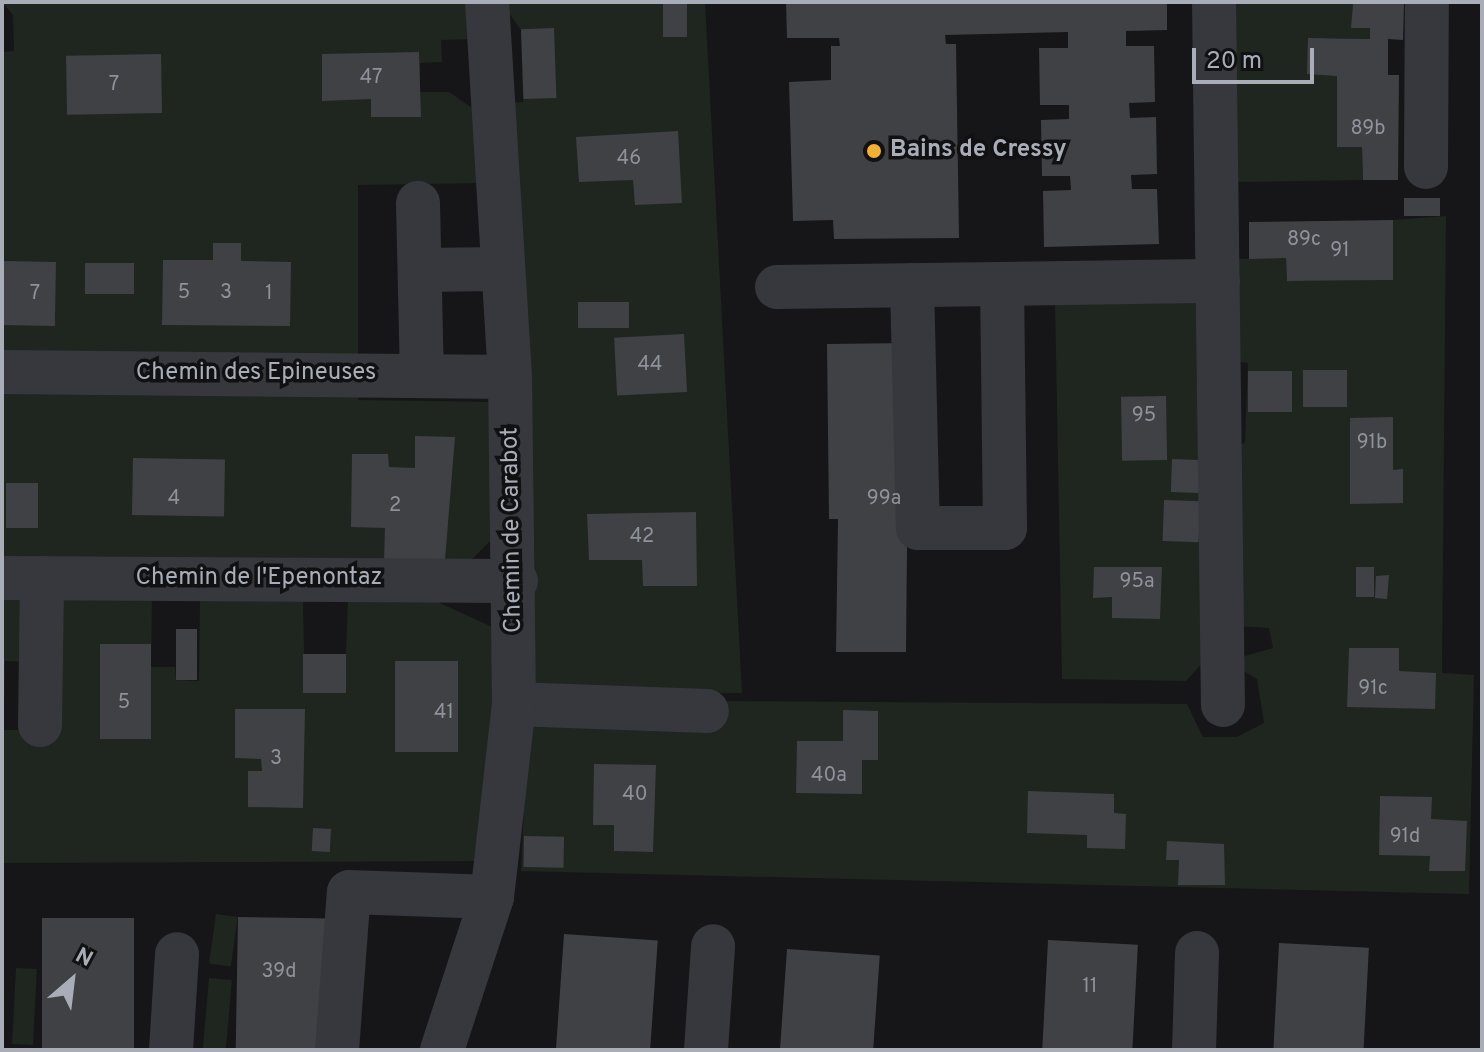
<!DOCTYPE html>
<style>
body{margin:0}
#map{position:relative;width:1484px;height:1052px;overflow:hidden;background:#161618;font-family:Overpass,sans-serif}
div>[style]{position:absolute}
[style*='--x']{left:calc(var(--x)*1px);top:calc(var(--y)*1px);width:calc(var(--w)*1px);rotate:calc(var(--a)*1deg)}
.green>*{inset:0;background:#1e261f;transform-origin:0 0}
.building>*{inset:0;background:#404145;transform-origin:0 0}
.minor>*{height:44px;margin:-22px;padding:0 22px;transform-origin:22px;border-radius:22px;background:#37383d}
.dots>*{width:22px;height:22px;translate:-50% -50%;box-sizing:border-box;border:4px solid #111113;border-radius:50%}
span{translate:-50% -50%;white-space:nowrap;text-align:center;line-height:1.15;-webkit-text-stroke:7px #111113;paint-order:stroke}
.number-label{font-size:20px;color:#8e929b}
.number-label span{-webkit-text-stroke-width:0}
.poi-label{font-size:24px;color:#a8adb8;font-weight:700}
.left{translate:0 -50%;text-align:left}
.street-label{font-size:24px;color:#a8adb8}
.frame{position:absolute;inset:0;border:4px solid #a8adb8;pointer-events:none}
.north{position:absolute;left:32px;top:940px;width:80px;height:80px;-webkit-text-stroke:6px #111113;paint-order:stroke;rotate:28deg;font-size:22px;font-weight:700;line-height:32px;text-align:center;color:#a8adb8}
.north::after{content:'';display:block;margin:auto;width:28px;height:36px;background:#a8adb8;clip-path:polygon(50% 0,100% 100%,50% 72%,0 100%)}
.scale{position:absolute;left:1192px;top:48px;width:122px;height:36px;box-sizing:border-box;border:4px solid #a8adb8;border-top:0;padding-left:10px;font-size:24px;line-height:28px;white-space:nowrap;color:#a8adb8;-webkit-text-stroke:6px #111113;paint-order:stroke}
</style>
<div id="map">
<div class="green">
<div style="clip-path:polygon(2px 2px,472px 2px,475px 39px,441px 40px,442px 62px,420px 63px,420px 92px,449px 92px,482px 115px,484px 183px,358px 185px,358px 400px,496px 402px,498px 533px,466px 565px,2px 558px,2px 52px,14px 51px,13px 15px)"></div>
<div style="clip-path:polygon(501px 2px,705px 2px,742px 693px,531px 693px,509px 103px,523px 102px,521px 30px)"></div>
<div style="clip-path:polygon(1231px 2px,1353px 3px,1352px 28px,1370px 28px,1370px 39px,1326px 38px,1337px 76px,1337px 147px,1362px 147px,1363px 180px,1232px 182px)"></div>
<div style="clip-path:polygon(1446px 216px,1442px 673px,1474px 675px,1469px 894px,521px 871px,528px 726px,712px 701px,1187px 704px,1203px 737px,1237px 737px,1264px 723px,1257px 679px,1239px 668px,1245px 656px,1273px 648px,1269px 628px,1237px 626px,1236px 448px,1245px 442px,1248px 363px,1234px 361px,1234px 259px,1286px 258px,1287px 281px,1393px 280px,1393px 220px)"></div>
<div style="clip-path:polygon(1203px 298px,1207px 658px,1186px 681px,1062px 679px,1055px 299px)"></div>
<div style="clip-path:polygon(200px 595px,303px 597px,304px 654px,346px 654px,348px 597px,431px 599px,499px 630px,479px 861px,2px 863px,2px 730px,51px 730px,52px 612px,67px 596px,152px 599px,151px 667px,175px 667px,176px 680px,199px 681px)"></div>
<div style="clip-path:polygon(2px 596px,20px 597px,31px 662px,5px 661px,4px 711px)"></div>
<div style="left:216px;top:914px;width:22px;height:50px;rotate:8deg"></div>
<div style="left:16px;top:968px;width:21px;height:76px;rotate:3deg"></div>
<div style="left:209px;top:978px;width:23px;height:72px;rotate:5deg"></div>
</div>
<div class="building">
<div style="left:663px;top:2px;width:24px;height:35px"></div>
<div style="clip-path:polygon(786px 2px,1167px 2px,1167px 30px,1126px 31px,1126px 46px,1154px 46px,1155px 102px,1129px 103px,1130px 118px,1156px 117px,1157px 174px,1131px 175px,1132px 189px,1157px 189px,1159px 244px,1044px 247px,1043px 191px,1071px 190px,1070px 176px,1042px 176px,1041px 120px,1069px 119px,1069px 105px,1040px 105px,1039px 48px,1068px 48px,1068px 32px,945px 35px,946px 44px,956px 44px,959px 238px,834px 239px,833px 220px,793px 221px,789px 82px,831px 80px,831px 46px,840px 46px,839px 38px,787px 38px)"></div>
<div style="clip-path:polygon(1353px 3px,1404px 4px,1403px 40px,1388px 39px,1388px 75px,1399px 75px,1398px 180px,1363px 180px,1362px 147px,1337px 147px,1337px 76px,1307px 74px,1308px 38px,1370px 39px,1370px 28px,1351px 28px)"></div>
<div style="left:554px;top:28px;width:70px;height:33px;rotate:88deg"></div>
<div style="clip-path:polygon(419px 52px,421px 117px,371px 117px,371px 99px,322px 101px,322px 54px)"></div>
<div style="left:161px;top:54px;width:59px;height:95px;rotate:89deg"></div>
<div style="clip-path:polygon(678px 131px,682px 203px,635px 205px,633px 180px,579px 182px,576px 137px)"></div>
<div style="left:1440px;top:198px;width:18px;height:36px;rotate:90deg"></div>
<div style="clip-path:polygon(1393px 220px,1393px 280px,1287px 281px,1286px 258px,1249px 259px,1249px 222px)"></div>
<div style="clip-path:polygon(213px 243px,241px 243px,241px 261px,291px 262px,290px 326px,162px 325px,163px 260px,213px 260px)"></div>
<div style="left:2px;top:261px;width:54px;height:64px;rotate:1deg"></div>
<div style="left:85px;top:263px;width:49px;height:31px"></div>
<div style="left:629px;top:302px;width:26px;height:51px;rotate:90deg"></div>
<div style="left:684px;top:334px;width:58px;height:70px;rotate:87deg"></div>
<div style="clip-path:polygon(909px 343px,906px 652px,836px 652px,838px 519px,829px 519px,827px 344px)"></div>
<div style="left:1303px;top:370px;width:44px;height:37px"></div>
<div style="left:1248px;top:371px;width:44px;height:41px"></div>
<div style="left:1166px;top:396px;width:64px;height:45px;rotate:89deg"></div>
<div style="clip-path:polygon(1393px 417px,1393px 470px,1403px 469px,1403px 503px,1350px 504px,1350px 418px)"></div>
<div style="clip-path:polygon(415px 436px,455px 437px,445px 560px,384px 560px,385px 528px,351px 527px,352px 454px,388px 454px,389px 467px,415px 468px)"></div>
<div style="left:133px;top:458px;width:92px;height:57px;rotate:1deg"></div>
<div style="left:1172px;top:459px;width:28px;height:33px;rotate:2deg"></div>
<div style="left:6px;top:483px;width:32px;height:45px"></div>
<div style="left:1164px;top:500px;width:36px;height:41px;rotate:2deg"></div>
<div style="clip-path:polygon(696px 512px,697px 586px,643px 586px,642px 560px,589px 560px,587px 514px)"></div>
<div style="clip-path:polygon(1094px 567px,1162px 567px,1160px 619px,1112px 618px,1112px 597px,1093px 598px)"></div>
<div style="left:1356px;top:567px;width:18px;height:30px"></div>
<div style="clip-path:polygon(1389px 575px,1387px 599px,1375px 598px,1376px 576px)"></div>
<div style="left:176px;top:629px;width:21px;height:51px"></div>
<div style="left:100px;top:644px;width:51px;height:95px"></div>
<div style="clip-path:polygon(1349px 648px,1399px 648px,1399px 671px,1436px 673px,1435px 709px,1347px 707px)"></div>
<div style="left:303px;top:654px;width:43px;height:39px"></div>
<div style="left:395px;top:661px;width:63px;height:91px"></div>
<div style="clip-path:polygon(235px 709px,305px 709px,303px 808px,248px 807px,248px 771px,262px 771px,261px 759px,235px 758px)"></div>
<div style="clip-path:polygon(843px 710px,878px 711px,878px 760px,862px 760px,862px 794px,796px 793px,797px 741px,843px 741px)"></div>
<div style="clip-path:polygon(594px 764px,656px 765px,653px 852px,614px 851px,614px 825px,593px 825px)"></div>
<div style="clip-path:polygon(1028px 791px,1114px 794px,1114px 813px,1126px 814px,1125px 849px,1087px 848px,1087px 835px,1027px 833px)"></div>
<div style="clip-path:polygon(1380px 796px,1432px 797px,1431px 819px,1467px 821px,1465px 871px,1429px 871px,1430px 856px,1379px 855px)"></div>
<div style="left:313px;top:828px;width:18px;height:23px;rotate:3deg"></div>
<div style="left:524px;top:836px;width:40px;height:31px;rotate:1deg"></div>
<div style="clip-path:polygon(1167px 841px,1224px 844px,1225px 885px,1178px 885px,1179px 860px,1166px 860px)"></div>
<div style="left:238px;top:917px;width:93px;height:134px;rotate:1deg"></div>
<div style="left:42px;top:918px;width:92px;height:133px"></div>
<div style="left:564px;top:934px;width:94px;height:116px;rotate:4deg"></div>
<div style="left:1048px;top:940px;width:90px;height:110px;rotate:3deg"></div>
<div style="left:1279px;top:943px;width:90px;height:107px;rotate:3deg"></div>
<div style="left:787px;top:949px;width:93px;height:101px;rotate:4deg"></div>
</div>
<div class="minor">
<div style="--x:1214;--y:2;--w:703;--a:89.27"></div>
<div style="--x:1426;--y:167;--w:165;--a:-89.7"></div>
<div style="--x:418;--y:203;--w:173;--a:88.7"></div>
<div style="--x:420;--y:270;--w:83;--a:-0.7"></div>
<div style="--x:912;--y:285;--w:243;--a:88.6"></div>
<div style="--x:918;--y:528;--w:87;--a:0"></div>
<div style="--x:1005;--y:528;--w:244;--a:-90.7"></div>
<div style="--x:777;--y:287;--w:441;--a:-0.8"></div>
<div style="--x:2;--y:372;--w:508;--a:0.56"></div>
<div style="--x:2;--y:578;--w:514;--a:0.33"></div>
<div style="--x:514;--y:704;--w:193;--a:2.1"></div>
<div style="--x:40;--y:725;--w:147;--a:-89.2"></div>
<div style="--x:171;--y:1050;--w:96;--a:-86.4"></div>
<div style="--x:337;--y:1050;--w:158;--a:-85.7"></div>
<div style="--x:349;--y:892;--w:143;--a:2"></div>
<div style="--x:442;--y:1050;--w:161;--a:-71.9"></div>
<div style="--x:492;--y:897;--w:194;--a:-83.5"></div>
<div style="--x:514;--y:704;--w:327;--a:-90.7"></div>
<div style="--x:510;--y:377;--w:376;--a:-93.5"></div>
<div style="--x:706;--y:1050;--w:104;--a:-86.1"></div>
<div style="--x:1194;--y:1050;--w:97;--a:-88.2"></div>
</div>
<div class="dots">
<div style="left:874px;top:151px;background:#f2b134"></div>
</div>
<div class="number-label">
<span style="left:371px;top:78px">47</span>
<span style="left:114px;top:85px">7</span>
<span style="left:1368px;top:129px">89b</span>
<span style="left:629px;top:159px">46</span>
<span style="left:1304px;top:240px">89c</span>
<span style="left:1340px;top:251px">91</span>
<span style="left:184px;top:293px">5</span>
<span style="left:226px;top:293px">3</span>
<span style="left:35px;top:294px">7</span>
<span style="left:269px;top:294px">1</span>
<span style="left:650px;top:365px">44</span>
<span style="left:1144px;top:416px">95</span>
<span style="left:1372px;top:443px">91b</span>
<span style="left:174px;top:499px">4</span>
<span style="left:884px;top:499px">99a</span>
<span style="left:395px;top:506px">2</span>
<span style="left:642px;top:537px">42</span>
<span style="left:1137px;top:582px">95a</span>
<span style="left:1373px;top:689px">91c</span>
<span style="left:124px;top:703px">5</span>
<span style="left:444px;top:713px">41</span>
<span style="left:276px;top:759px">3</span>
<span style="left:829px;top:776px">40a</span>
<span style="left:635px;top:795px">40</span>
<span style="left:1405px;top:837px">91d</span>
<span style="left:279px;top:972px">39d</span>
<span style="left:1090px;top:987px">11</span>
</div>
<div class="poi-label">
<span class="left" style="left:890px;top:151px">Bains de Cressy</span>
</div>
<div class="street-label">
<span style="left:256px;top:374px">Chemin des Epineuses</span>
<span style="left:513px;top:530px;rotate:-91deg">Chemin de Carabot</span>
<span style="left:259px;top:579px">Chemin de l'Epenontaz</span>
</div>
<div class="frame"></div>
<div class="north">N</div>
<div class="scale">20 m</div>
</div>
